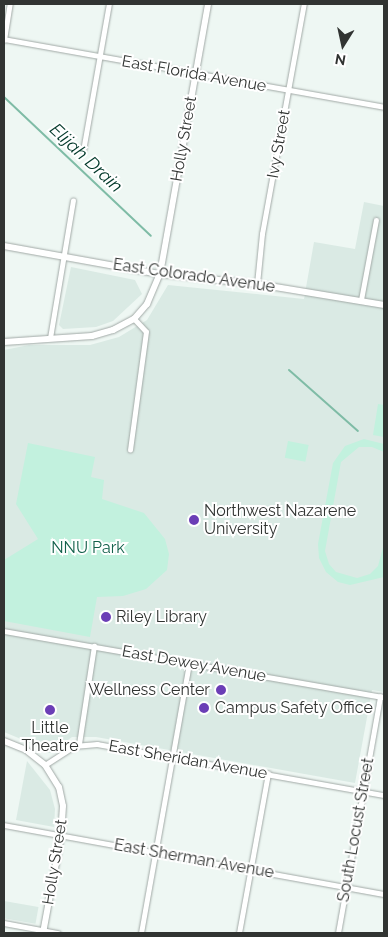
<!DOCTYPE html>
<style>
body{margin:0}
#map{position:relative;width:388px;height:937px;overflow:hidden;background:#eef7f3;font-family:Raleway,sans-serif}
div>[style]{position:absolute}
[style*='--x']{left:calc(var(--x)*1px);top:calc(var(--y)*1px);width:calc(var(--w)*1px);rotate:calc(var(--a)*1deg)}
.built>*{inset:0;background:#daeae4;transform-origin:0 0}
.green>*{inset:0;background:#c2f1de;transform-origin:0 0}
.stream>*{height:2px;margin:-1px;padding:0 1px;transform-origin:1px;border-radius:1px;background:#7fbca6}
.roads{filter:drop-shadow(0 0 1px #a1a9a6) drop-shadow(0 0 1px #a1a9a6)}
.street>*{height:4.5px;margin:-2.25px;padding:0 2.25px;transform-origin:2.25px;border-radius:2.25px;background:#fff}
.secondary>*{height:6px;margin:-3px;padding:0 3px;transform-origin:3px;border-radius:3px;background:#fff}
.dots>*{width:14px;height:14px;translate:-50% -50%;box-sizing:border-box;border:2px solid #fff;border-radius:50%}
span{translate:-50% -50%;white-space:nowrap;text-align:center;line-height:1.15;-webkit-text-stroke:4px #fff;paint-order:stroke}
.street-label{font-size:16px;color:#313432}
.poi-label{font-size:16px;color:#313432}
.left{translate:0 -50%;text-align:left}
.right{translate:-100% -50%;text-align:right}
.park-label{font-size:16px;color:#13614b}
.water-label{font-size:18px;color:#003829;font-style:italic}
.frame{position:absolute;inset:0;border:5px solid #313432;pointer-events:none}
.north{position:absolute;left:318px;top:20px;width:50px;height:50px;-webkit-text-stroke:4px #fff;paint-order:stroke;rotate:190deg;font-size:14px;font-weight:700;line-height:20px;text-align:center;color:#313432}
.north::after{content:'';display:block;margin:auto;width:18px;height:22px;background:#313432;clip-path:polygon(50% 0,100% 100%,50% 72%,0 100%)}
</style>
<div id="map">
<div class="built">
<div style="clip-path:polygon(364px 202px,384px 206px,384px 692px,372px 690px,355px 783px,96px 737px,72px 737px,50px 753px,44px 753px,33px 744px,4px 732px,4px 350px,29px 345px,90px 345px,119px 337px,147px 320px,168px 285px,304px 299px,314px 242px,355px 249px)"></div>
<div style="clip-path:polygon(71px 267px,135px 280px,142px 294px,113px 321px,96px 327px,63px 329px,59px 325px)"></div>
<div style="clip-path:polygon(27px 761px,50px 790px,55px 809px,54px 827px,16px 820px)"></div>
<div style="left:4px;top:901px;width:35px;height:17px;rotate:10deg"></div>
</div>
<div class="green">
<div style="clip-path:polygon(378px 404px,384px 405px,384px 437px,373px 435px)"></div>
<div style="clip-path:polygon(364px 439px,384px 444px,384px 452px,372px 447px,359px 447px,341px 462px,325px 551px,329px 564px,336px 572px,357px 578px,370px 574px,378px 566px,384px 544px,384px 577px,350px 585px,338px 582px,326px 572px,319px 558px,318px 544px,333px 463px,345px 446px)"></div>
<div style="left:288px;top:441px;width:21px;height:17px;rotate:11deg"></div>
<div style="clip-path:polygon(28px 443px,95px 457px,91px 477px,104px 480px,102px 499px,144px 513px,165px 539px,169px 554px,167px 570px,146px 589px,123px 596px,97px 597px,90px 637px,4px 621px,4px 560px,38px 539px,16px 504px)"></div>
</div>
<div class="stream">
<div style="--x:4;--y:97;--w:202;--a:43.4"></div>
<div style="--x:289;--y:370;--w:92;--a:41.5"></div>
</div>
<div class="roads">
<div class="street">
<div style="--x:4;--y:39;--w:386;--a:10.1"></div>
<div style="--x:4;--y:40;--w:36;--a:-81"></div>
<div style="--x:83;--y:151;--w:149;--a:-80"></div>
<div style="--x:257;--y:284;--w:50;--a:-84.3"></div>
<div style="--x:262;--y:234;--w:234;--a:-79.7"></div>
<div style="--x:361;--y:300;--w:81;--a:-79.4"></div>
<div style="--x:50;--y:338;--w:139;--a:-80.5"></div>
<div style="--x:130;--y:450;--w:119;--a:-82.3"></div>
<div style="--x:146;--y:332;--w:18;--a:-133"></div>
<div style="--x:4;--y:631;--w:386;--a:9.9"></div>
<div style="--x:79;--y:744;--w:99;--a:-81.3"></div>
<div style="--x:45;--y:765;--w:35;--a:-33"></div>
<div style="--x:74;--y:746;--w:23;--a:-5"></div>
<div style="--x:97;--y:744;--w:291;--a:10.1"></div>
<div style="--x:4;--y:825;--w:386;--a:10.3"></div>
<div style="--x:4;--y:923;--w:55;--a:10.5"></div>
<div style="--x:141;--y:933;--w:274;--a:-79.9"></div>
<div style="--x:239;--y:933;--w:162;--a:-79.7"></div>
<div style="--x:338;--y:933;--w:240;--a:-79.9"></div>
</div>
<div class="secondary">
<div style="--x:4;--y:246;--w:158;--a:10.2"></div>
<div style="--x:160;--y:274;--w:98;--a:5.9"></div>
<div style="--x:257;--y:284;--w:129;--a:9.4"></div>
<div style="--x:4;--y:342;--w:88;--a:-3.9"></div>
<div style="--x:92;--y:336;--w:22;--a:-16"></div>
<div style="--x:113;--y:330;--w:24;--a:-28"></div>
<div style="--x:134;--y:319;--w:20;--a:-49"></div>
<div style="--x:147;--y:304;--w:33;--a:-67"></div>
<div style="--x:160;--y:274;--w:274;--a:-79.9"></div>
<div style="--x:4;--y:741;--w:24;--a:22"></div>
<div style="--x:26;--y:750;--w:24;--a:38"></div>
<div style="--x:45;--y:765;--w:26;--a:58"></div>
<div style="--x:59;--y:787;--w:19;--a:78"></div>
<div style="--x:63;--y:806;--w:30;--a:94"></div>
<div style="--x:61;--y:836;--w:99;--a:100.5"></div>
</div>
</div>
<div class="dots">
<div style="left:194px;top:520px;background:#6b3eb6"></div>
<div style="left:106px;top:617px;background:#6b3eb6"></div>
<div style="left:221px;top:690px;background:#6b3eb6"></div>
<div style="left:204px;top:708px;background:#6b3eb6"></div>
<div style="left:50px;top:710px;background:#6b3eb6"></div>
</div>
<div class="street-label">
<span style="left:194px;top:74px;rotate:10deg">East Florida Avenue</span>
<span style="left:184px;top:139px;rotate:-80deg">Holly Street</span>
<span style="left:279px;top:144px;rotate:-80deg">Ivy Street</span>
<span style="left:194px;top:276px;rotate:8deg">East Colorado Avenue</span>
<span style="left:194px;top:664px;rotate:10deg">East Dewey Avenue</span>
<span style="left:188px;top:760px;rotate:10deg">East Sheridan Avenue</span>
<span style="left:356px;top:830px;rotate:-80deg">South Locust Street</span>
<span style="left:194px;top:859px;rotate:10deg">East Sherman Avenue</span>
<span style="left:55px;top:862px;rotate:-81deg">Holly Street</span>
</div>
<div class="poi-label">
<span class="left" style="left:204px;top:520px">Northwest Nazarene<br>University</span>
<span class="left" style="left:116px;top:617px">Riley Library</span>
<span class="right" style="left:210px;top:690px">Wellness Center</span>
<span class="left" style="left:215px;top:708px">Campus Safety Office</span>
<span style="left:50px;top:737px">Little<br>Theatre</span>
</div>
<div class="park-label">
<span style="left:88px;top:548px">NNU Park</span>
</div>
<div class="water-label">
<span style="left:86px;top:158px;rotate:43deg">Elijah Drain</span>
</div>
<div class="frame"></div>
<div class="north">N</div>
</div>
